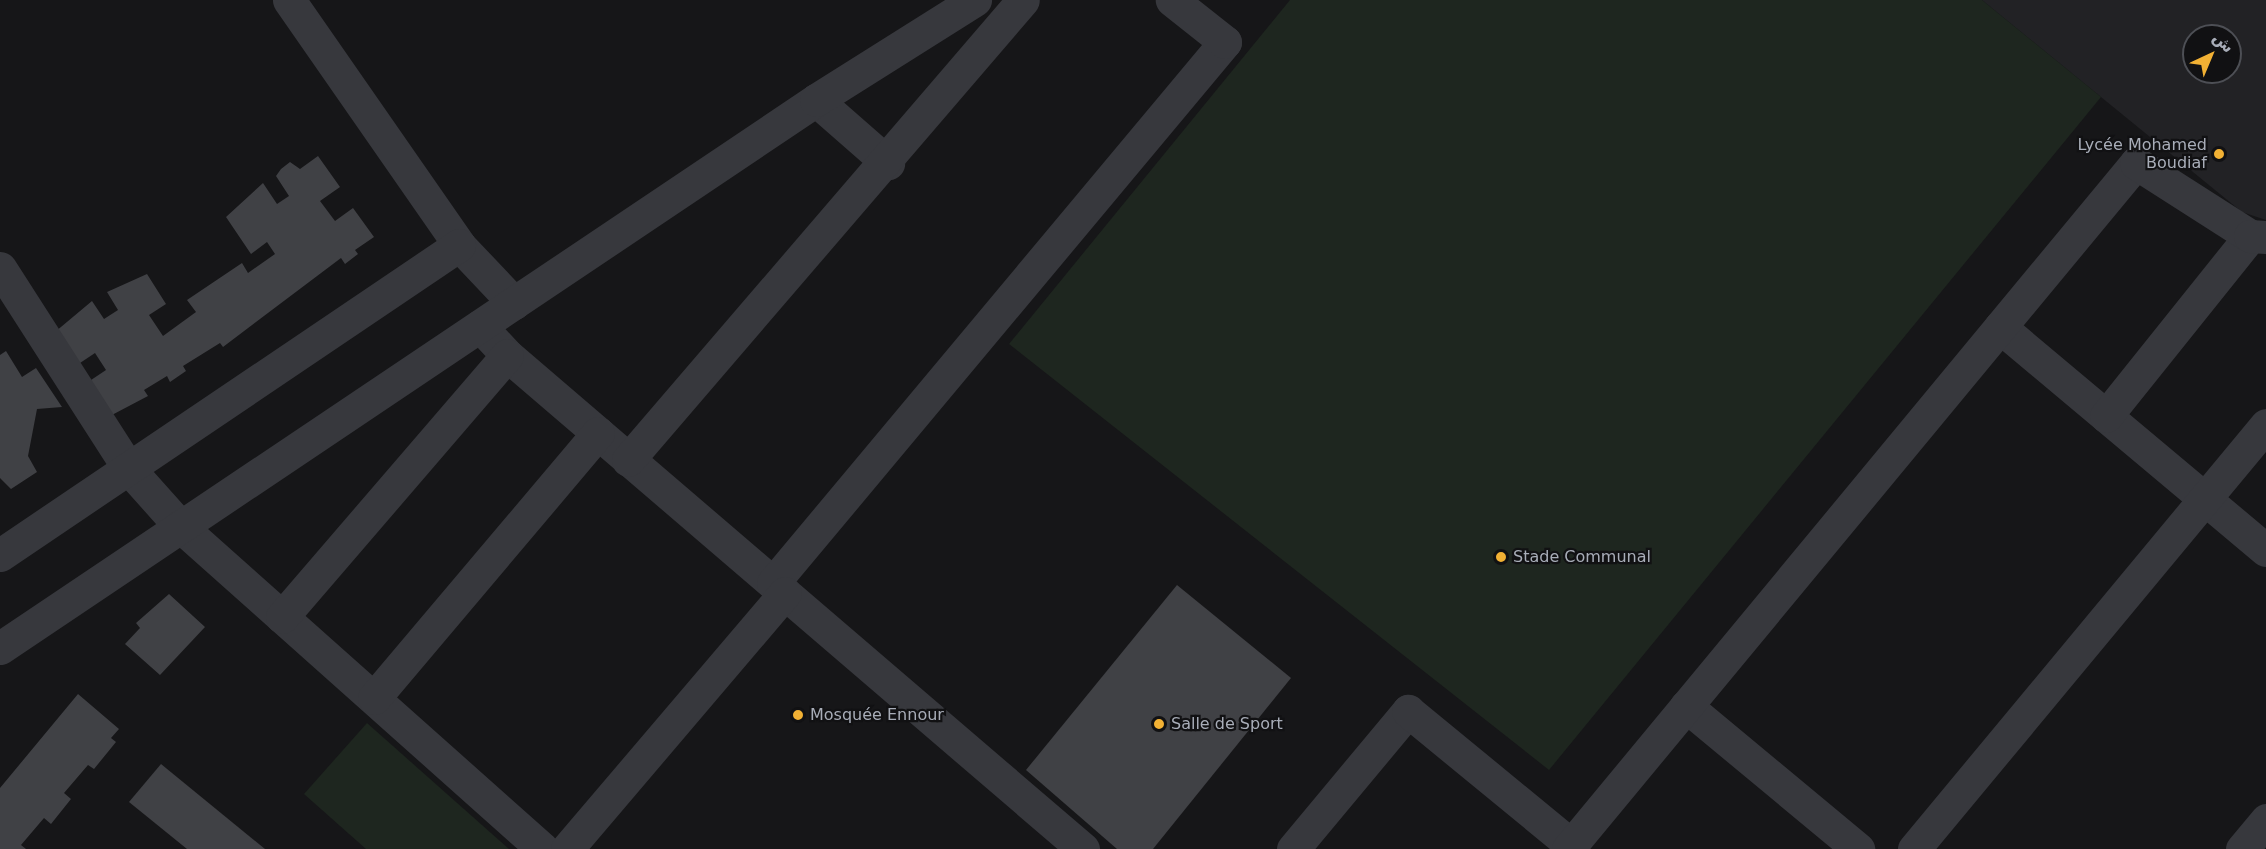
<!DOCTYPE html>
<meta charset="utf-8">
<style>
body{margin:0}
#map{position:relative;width:2266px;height:849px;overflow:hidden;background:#161618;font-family:"DejaVu Sans",Vazirmatn,sans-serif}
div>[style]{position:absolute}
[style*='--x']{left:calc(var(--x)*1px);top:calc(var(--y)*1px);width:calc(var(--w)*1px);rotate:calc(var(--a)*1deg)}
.built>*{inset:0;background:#222225}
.green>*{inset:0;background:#1e261f}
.building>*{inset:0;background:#404145}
.minor>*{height:33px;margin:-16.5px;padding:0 16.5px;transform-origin:16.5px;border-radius:16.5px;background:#37383d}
.dots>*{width:16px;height:16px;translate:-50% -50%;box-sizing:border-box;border:3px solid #111113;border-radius:50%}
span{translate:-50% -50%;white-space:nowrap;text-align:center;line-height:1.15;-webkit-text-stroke:4.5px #111113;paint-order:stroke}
.poi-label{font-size:16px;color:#a8adb8}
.right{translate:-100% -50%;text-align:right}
.left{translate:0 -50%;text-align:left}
.north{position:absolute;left:2182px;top:24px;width:60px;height:60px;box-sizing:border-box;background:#111113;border:2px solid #4d4f55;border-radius:50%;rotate:44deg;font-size:16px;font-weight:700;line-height:24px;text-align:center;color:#a8adb8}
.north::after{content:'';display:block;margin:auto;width:21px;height:27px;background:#f2b134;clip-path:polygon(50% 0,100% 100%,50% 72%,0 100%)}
</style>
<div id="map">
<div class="built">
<div style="clip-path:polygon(evenodd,1982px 0,2266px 0,2266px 220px,2242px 212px,1982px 0,2194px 36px,2230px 36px,2230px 72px,2194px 72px,2194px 36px)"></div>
</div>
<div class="green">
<div style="clip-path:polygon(1290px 0,1982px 0,2101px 97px,1549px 770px,1009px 344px)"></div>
<div style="clip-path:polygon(367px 723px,509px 849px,366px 849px,304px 794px)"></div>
</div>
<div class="building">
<div style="clip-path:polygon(318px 156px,340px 187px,320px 201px,335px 221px,353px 208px,374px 237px,355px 250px,358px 254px,345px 264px,341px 258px,223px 347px,220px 343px,183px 366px,186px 371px,170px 382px,167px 376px,144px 390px,148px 396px,110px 416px,88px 382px,106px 370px,95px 353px,77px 365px,55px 332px,92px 301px,104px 319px,118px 310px,107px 292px,147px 274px,166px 304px,149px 315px,163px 336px,196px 312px,187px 300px,242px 263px,248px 273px,275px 254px,267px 242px,251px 254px,226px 217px,263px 183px,277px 204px,289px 196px,276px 176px,281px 169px,290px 162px,300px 169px)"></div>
<div style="clip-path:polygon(6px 351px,22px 377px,36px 368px,62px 407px,37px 409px,28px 456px,37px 472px,11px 489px,0 478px,0 355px)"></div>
<div style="clip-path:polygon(1177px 585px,1291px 678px,1153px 849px,1117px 849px,1026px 770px)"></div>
<div style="clip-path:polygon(169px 594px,205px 627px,160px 675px,125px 644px,140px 628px,136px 623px)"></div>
<div style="clip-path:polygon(78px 694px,119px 729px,111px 738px,116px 742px,94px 769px,88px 765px,64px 793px,71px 799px,51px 824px,44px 818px,21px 845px,26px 849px,0 849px,0 788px)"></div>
<div style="clip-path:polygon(161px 764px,265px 849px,187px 849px,129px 802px)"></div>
</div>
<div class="minor">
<div style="--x:289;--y:0;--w:298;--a:55.2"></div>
<div style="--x:459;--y:245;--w:80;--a:46.5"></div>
<div style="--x:816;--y:100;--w:96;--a:41.2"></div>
<div style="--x:0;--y:268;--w:239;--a:57.3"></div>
<div style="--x:129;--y:469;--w:76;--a:48.2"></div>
<div style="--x:180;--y:526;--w:485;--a:41.7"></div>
<div style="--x:480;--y:326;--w:40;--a:47"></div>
<div style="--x:507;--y:355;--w:759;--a:40.62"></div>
<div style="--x:2000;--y:327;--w:347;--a:40"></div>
<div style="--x:2106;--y:416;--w:231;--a:-51.3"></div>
<div style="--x:628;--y:460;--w:606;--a:-49.35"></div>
<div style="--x:0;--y:555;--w:554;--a:-34.03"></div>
<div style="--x:773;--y:583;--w:705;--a:-50.12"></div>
<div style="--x:1225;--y:42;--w:68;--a:-141.6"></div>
<div style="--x:282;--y:617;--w:345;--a:-49.3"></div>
<div style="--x:0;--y:648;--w:983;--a:-33.88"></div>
<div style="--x:816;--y:100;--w:188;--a:-32.2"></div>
<div style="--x:374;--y:698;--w:347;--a:-49.8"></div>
<div style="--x:1686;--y:706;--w:224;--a:39.7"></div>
<div style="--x:567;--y:849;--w:336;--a:-49.6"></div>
<div style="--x:1293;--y:849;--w:180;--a:-50.2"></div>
<div style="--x:1408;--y:711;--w:211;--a:39.4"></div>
<div style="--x:1568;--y:849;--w:891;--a:-50.38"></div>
<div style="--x:2136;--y:163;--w:135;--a:32.6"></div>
<div style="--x:2250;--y:236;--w:16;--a:4"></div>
<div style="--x:1914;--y:849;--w:551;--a:-50.3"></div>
<div style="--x:2242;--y:849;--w:38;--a:-50"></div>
</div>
<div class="dots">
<div style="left:2219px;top:154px;background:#f2b134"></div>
<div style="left:1501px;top:557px;background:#f2b134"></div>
<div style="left:798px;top:715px;background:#f2b134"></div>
<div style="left:1159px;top:724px;background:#f2b134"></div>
</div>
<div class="poi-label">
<span class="right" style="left:2207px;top:154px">Lycée Mohamed<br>Boudiaf</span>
<span class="left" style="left:1513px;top:557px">Stade Communal</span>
<span class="left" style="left:810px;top:715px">Mosquée Ennour</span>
<span class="left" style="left:1171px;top:724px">Salle de Sport</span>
</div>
<div class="north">ش</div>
</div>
